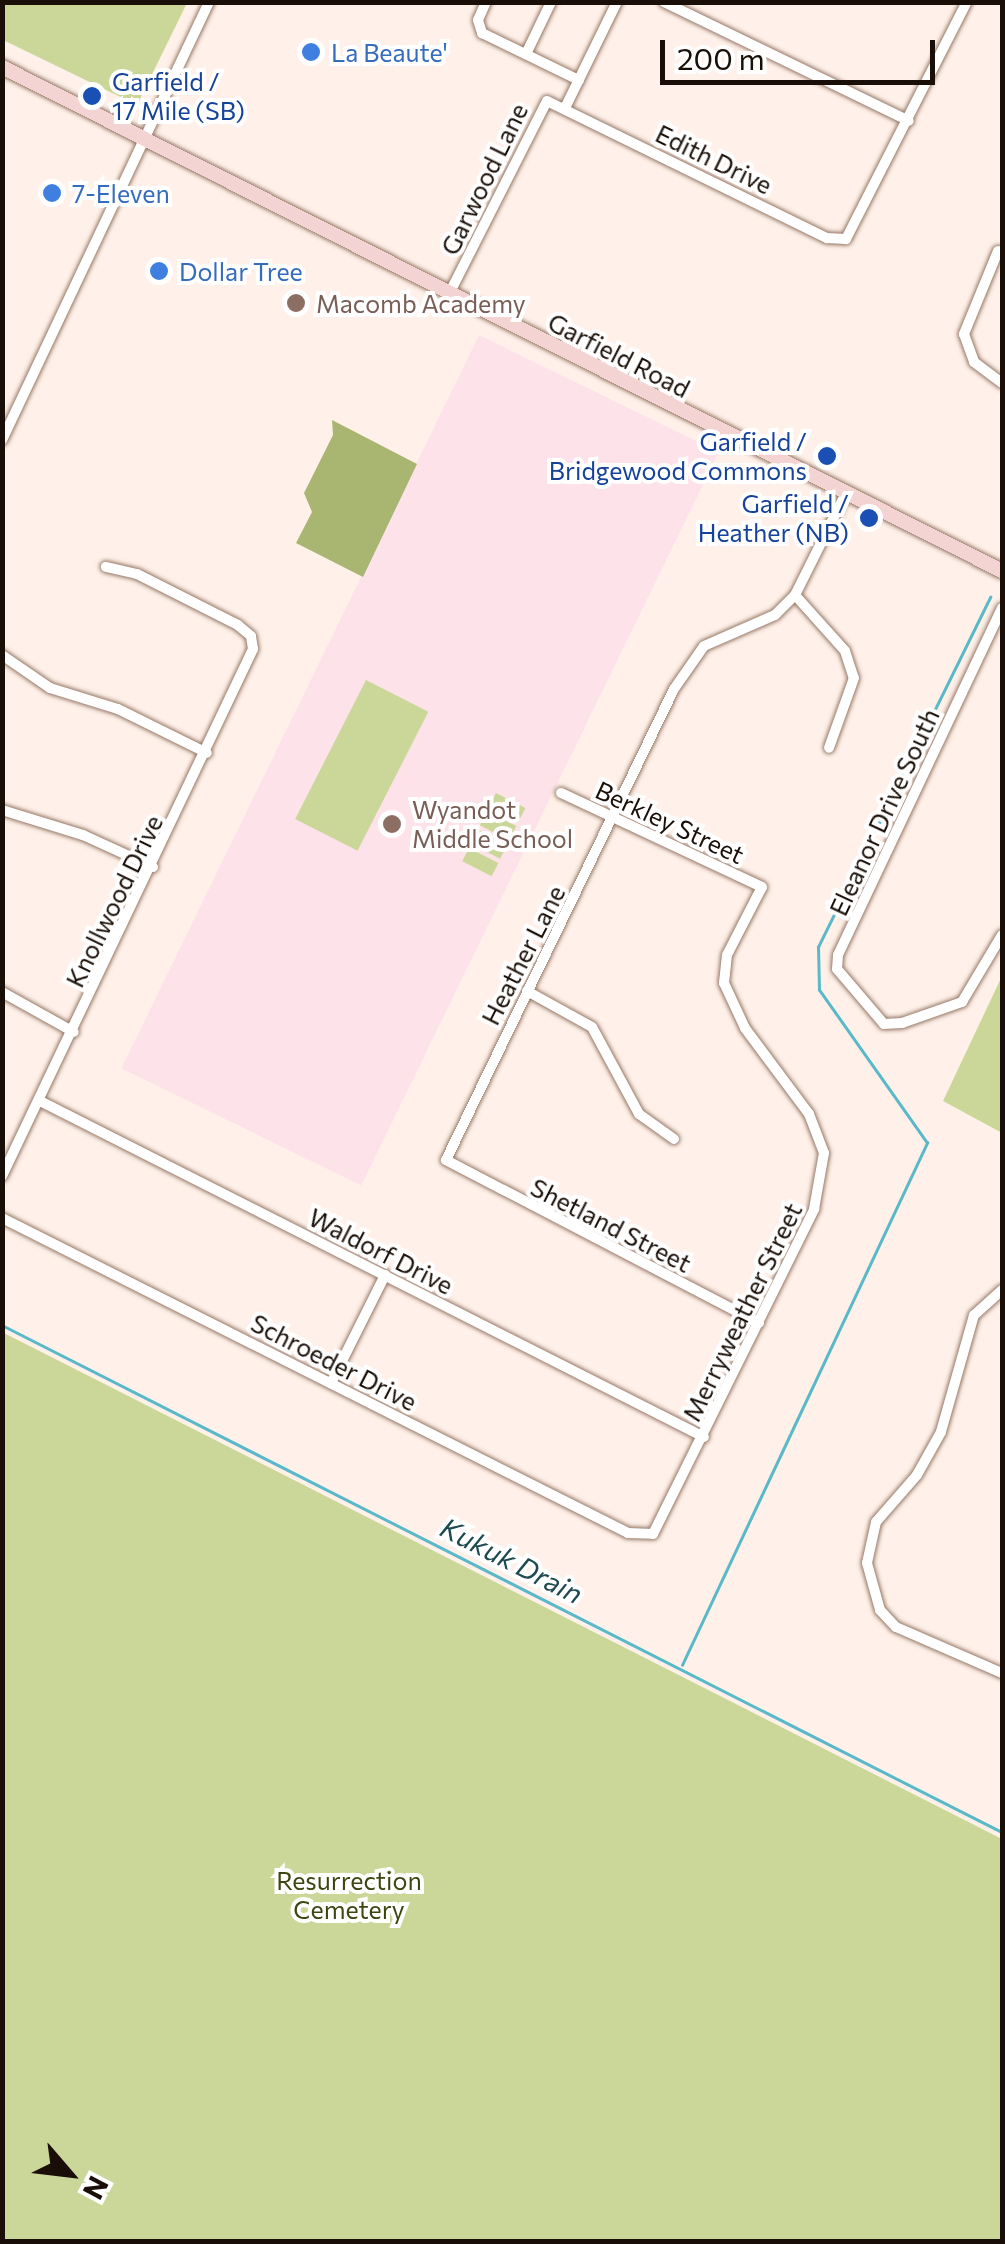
<!DOCTYPE html>
<style>
body{margin:0}
#map{position:relative;width:1005px;height:2244px;overflow:hidden;background:#fff1e9;font-family:Commissioner,sans-serif}
div>[style]{position:absolute}
[style*='--x']{left:calc(var(--x)*1px);top:calc(var(--y)*1px);width:calc(var(--w)*1px);rotate:calc(var(--a)*1deg)}
.education>*{inset:0;background:#fde3e9;transform-origin:0 0}
.green>*{inset:0;background:#cbd799;transform-origin:0 0}
.forest>*{inset:0;background:#a9b671}
.stream>*{height:2.5px;margin:-1.25px;padding:0 1.25px;transform-origin:1.25px;border-radius:1.25px;background:#59b9c8}
.roads{filter:drop-shadow(0 0 2px #967866) drop-shadow(0 0 2px #967866)}
.street>*{height:10px;margin:-5px;padding:0 5px;transform-origin:5px;border-radius:5px;background:#fff}
.secondary>*{height:14px;margin:-7px;padding:0 7px;transform-origin:7px;border-radius:7px;background:#f4d4d2}
.dots>*{width:28px;height:28px;translate:-50% -50%;box-sizing:border-box;border:5px solid #fff;border-radius:50%}
span{translate:-50% -50%;white-space:nowrap;text-align:center;line-height:1.15;-webkit-text-stroke:8px #fff;paint-order:stroke}
.shop-label{font-size:25px;color:#366cbe}
.left{translate:0 -50%;text-align:left}
.transit-label{font-size:25px;color:#164399}
.right{translate:-100% -50%;text-align:right}
.street-label{font-size:25px;color:#1a0f08}
.education-label{font-size:25px;color:#785e54}
.park-label{font-size:25px;color:#3d4511}
.water-label{font-size:28px;color:#1d4950;font-style:italic}
.frame{position:absolute;inset:0;border:5px solid #1a0f08;pointer-events:none}
.north{position:absolute;left:20px;top:2124px;width:100px;height:100px;-webkit-text-stroke:8px #fff;paint-order:stroke;rotate:118deg;font-size:28px;font-weight:700;line-height:40px;text-align:center;color:#1a0f08}
.north::after{content:'';display:block;margin:auto;width:35px;height:45px;background:#1a0f08;clip-path:polygon(50% 0,100% 100%,50% 72%,0 100%)}
.scale{position:absolute;left:660px;top:40px;width:275px;height:45px;box-sizing:border-box;border:5px solid #1a0f08;border-top:0;padding-left:12px;font-size:30px;line-height:35px;white-space:nowrap;color:#1a0f08;-webkit-text-stroke:8px #fff;paint-order:stroke}
</style>
<div id="map">
<div class="education">
<div style="left:479px;top:335px;width:267px;height:816px;rotate:26deg"></div>
</div>
<div class="green">
<div style="clip-path:polygon(2px 3px,3px 2px,187px 3px,137px 105px,3px 40px)"></div>
<div style="left:366px;top:680px;width:70px;height:156px;rotate:27deg"></div>
<div style="left:496px;top:793px;width:33px;height:16px;rotate:27deg"></div>
<div style="left:487px;top:811px;width:33px;height:16px;rotate:27deg"></div>
<div style="left:477px;top:829px;width:34px;height:16px;rotate:27deg"></div>
<div style="left:469px;top:848px;width:33px;height:15px;rotate:27deg"></div>
<div style="clip-path:polygon(1002px 976px,1002px 1133px,943px 1101px)"></div>
<div style="clip-path:polygon(2px 1332px,1002px 1839px,1002px 2241px,3px 2241px)"></div>
</div>
<div class="forest">
<div style="clip-path:polygon(332px 420px,417px 464px,363px 577px,296px 543px,312px 512px,304px 493px,333px 435px)"></div>
</div>
<div class="stream">
<div style="--x:2;--y:1325;--w:1121;--a:26.89"></div>
<div style="--x:682;--y:1665;--w:577;--a:-64.86"></div>
<div style="--x:927;--y:1143;--w:187;--a:-125.2"></div>
<div style="--x:819;--y:990;--w:43;--a:-91.3"></div>
<div style="--x:818;--y:947;--w:390;--a:-63.8"></div>
</div>
<div class="roads">
<div class="street">
<div style="--x:486;--y:2;--w:20;--a:114"></div>
<div style="--x:478;--y:20;--w:14;--a:73"></div>
<div style="--x:482;--y:33;--w:108;--a:25.9"></div>
<div style="--x:664;--y:2;--w:272;--a:25.9"></div>
<div style="--x:526;--y:54;--w:58;--a:-64.3"></div>
<div style="--x:565;--y:108;--w:118;--a:-63.9"></div>
<div style="--x:998;--y:251;--w:90;--a:112.3"></div>
<div style="--x:964;--y:334;--w:30;--a:70"></div>
<div style="--x:974;--y:362;--w:35;--a:37"></div>
<div style="--x:449;--y:294;--w:216;--a:-63.1"></div>
<div style="--x:547;--y:101;--w:312;--a:26.1"></div>
<div style="--x:827;--y:238;--w:19;--a:3"></div>
<div style="--x:846;--y:239;--w:266;--a:-63"></div>
<div style="--x:2;--y:440;--w:484;--a:-64.7"></div>
<div style="--x:795;--y:595;--w:75;--a:48.2"></div>
<div style="--x:845;--y:651;--w:28;--a:72"></div>
<div style="--x:854;--y:678;--w:74;--a:109.7"></div>
<div style="--x:1002;--y:608;--w:384;--a:115.3"></div>
<div style="--x:838;--y:955;--w:14;--a:94"></div>
<div style="--x:837;--y:969;--w:72;--a:49.5"></div>
<div style="--x:884;--y:1024;--w:18;--a:-3"></div>
<div style="--x:902;--y:1023;--w:64;--a:-19.3"></div>
<div style="--x:962;--y:1002;--w:78;--a:-59.2"></div>
<div style="--x:2;--y:655;--w:58;--a:34.5"></div>
<div style="--x:50;--y:688;--w:71;--a:17.2"></div>
<div style="--x:118;--y:709;--w:99;--a:26.3"></div>
<div style="--x:2;--y:810;--w:85;--a:17.2"></div>
<div style="--x:83;--y:835;--w:77;--a:24.6"></div>
<div style="--x:527;--y:991;--w:74;--a:29"></div>
<div style="--x:592;--y:1027;--w:99;--a:61.6"></div>
<div style="--x:639;--y:1114;--w:43;--a:35.5"></div>
<div style="--x:2;--y:992;--w:82;--a:29.1"></div>
<div style="--x:40;--y:1101;--w:744;--a:26.84"></div>
<div style="--x:2;--y:1176;--w:584;--a:-64.53"></div>
<div style="--x:253;--y:649;--w:13;--a:-99"></div>
<div style="--x:251;--y:636;--w:17;--a:-140"></div>
<div style="--x:238;--y:625;--w:113;--a:-153.2"></div>
<div style="--x:137;--y:574;--w:32;--a:-167"></div>
<div style="--x:2;--y:1218;--w:701;--a:26.71"></div>
<div style="--x:628;--y:1533;--w:25;--a:2"></div>
<div style="--x:653;--y:1534;--w:363;--a:-63.6"></div>
<div style="--x:814;--y:1209;--w:57;--a:-79.9"></div>
<div style="--x:824;--y:1153;--w:42;--a:-111"></div>
<div style="--x:809;--y:1114;--w:107;--a:-126.7"></div>
<div style="--x:745;--y:1028;--w:50;--a:-115"></div>
<div style="--x:724;--y:983;--w:28;--a:-84"></div>
<div style="--x:727;--y:955;--w:76;--a:-62.8"></div>
<div style="--x:762;--y:887;--w:222;--a:-154.9"></div>
<div style="--x:1002;--y:1290;--w:38;--a:138"></div>
<div style="--x:974;--y:1315;--w:122;--a:105.8"></div>
<div style="--x:941;--y:1432;--w:49;--a:119.2"></div>
<div style="--x:917;--y:1475;--w:62;--a:131.1"></div>
<div style="--x:876;--y:1522;--w:42;--a:102.4"></div>
<div style="--x:867;--y:1563;--w:49;--a:74.5"></div>
<div style="--x:880;--y:1610;--w:23;--a:47"></div>
<div style="--x:896;--y:1627;--w:116;--a:23.5"></div>
<div style="--x:759;--y:1323;--w:353;--a:-152.5"></div>
<div style="--x:446;--y:1160;--w:523;--a:-64.17"></div>
<div style="--x:674;--y:689;--w:52;--a:-55.1"></div>
<div style="--x:704;--y:646;--w:77;--a:-23.6"></div>
<div style="--x:775;--y:615;--w:28;--a:-45"></div>
<div style="--x:795;--y:595;--w:114;--a:-63.4"></div>
<div style="--x:331;--y:1383;--w:121;--a:-63.4"></div>
</div>
<div class="secondary">
<div style="--x:2;--y:67;--w:1120;--a:26.75"></div>
</div>
</div>
<div class="dots">
<div style="left:311px;top:52px;background:#3f7fe0"></div>
<div style="left:92px;top:96px;background:#1a4fb4"></div>
<div style="left:52px;top:193px;background:#3f7fe0"></div>
<div style="left:159px;top:271px;background:#3f7fe0"></div>
<div style="left:296px;top:303px;background:#8d6e63"></div>
<div style="left:827px;top:456px;background:#1a4fb4"></div>
<div style="left:869px;top:518px;background:#1a4fb4"></div>
<div style="left:392px;top:824px;background:#8d6e63"></div>
</div>
<div class="shop-label">
<span class="left" style="left:331px;top:52px">La Beaute'</span>
<span class="left" style="left:72px;top:193px">7-Eleven</span>
<span class="left" style="left:179px;top:271px">Dollar Tree</span>
</div>
<div class="transit-label">
<span class="left" style="left:112px;top:96px">Garfield /<br>17 Mile (SB)</span>
<span class="right" style="left:807px;top:456px">Garfield /<br>Bridgewood Commons</span>
<span class="right" style="left:849px;top:518px">Garfield /<br>Heather (NB)</span>
</div>
<div class="street-label">
<span style="left:714px;top:159px;rotate:26deg">Edith Drive</span>
<span style="left:484px;top:179px;rotate:-64deg">Garwood Lane</span>
<span style="left:619px;top:355px;rotate:27deg">Garfield Road</span>
<span style="left:884px;top:812px;rotate:-65deg">Eleanor Drive South</span>
<span style="left:670px;top:822px;rotate:25deg">Berkley Street</span>
<span style="left:114px;top:901px;rotate:-64deg">Knollwood Drive</span>
<span style="left:523px;top:955px;rotate:-63deg">Heather Lane</span>
<span style="left:611px;top:1225px;rotate:27deg">Shetland Street</span>
<span style="left:381px;top:1251px;rotate:27deg">Waldorf Drive</span>
<span style="left:742px;top:1312px;rotate:-64deg">Merryweather Street</span>
<span style="left:334px;top:1362px;rotate:27deg">Schroeder Drive</span>
</div>
<div class="education-label">
<span class="left" style="left:316px;top:303px">Macomb Academy</span>
<span class="left" style="left:412px;top:824px">Wyandot<br>Middle School</span>
</div>
<div class="park-label">
<span style="left:349px;top:1895px">Resurrection<br>Cemetery</span>
</div>
<div class="water-label">
<span style="left:512px;top:1560px;rotate:27deg">Kukuk Drain</span>
</div>
<div class="frame"></div>
<div class="north">N</div>
<div class="scale">200 m</div>
</div>
